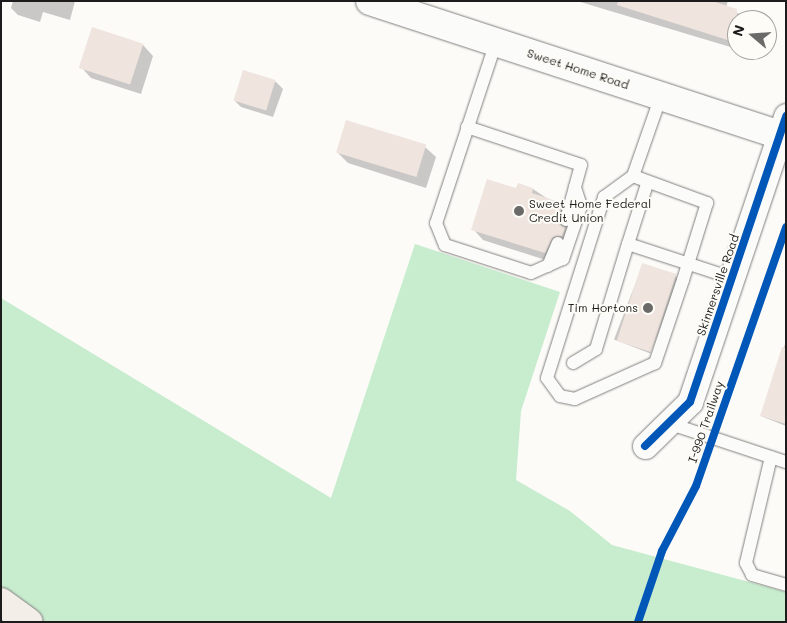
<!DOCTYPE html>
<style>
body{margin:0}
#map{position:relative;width:787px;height:623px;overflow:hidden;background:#fcfbf8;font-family:Mali,sans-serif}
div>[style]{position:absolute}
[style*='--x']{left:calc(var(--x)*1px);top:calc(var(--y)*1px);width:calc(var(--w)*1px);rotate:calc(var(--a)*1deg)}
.green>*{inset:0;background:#c7ecce}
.shadow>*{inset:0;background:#0003;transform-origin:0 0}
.building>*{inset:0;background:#efe4de;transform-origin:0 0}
.roads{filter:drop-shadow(0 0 1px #81807f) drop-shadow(0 0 1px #81807f)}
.lane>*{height:12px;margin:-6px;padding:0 6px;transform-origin:6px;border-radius:6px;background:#fbfbf9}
.street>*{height:25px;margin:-12.5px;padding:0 12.5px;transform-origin:12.5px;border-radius:12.5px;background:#fbfbf9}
.secondary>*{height:28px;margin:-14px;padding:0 14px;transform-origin:14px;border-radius:14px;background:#fbfbf9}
.highway>*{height:28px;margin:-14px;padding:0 14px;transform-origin:14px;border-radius:14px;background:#f3eee7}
.cycleway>*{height:8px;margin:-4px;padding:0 4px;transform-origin:4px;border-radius:4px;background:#0057b8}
.dots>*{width:14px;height:14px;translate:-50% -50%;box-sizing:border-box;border:2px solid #fdfcf7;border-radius:50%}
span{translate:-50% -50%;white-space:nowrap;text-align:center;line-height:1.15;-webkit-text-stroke:4px #fdfcf7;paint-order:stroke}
.street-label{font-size:12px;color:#1c1c1c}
.poi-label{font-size:12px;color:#1c1c1c}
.left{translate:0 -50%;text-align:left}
.right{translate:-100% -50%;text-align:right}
.frame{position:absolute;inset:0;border:2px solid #1c1c1c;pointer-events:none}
.north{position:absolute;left:727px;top:10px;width:50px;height:50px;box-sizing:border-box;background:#fdfcf7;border:1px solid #a3a29f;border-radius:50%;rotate:288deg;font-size:14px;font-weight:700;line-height:20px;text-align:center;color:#1c1c1c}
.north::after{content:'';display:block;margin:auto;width:18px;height:22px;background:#6a6a69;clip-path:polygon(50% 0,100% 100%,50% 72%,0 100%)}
</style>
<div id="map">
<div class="green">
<div style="clip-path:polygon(415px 244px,560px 292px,521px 411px,516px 480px,570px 511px,612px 545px,786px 592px,786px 622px,1px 622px,1px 298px,331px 498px)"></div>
</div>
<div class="shadow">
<div style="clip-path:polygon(13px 1px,75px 1px,70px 20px,43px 12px,40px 22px,18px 15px,11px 8px)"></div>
<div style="clip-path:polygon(577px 1px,728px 1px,726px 7px,751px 20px,737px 20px,737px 49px)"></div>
<div style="clip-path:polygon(143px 45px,153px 56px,141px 94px,91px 78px,81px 67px)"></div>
<div style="clip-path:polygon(244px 71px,276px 82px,283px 89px,273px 117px,241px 107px,234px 100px)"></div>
<div style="clip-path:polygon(425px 147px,436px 157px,426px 188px,348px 163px,337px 152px)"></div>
<div style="clip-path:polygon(533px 189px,572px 215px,555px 263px,483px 240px,473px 229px,517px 190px)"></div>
<div style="left:643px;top:264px;width:39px;height:81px;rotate:21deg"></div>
<div style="clip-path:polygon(786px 341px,786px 426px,761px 416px)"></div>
</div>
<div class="building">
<div style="clip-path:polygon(618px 1px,712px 1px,737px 9px,737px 43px,617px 5px)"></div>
<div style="left:92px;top:27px;width:54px;height:43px;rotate:18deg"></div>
<div style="left:243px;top:70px;width:34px;height:32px;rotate:17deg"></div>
<div style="left:346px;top:120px;width:84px;height:34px;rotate:17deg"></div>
<div style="clip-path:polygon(487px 179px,516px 188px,518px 183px,533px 188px,532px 193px,562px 203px,558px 222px,565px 228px,562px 236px,553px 237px,545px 253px,471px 230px)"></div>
<div style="left:642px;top:263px;width:36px;height:82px;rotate:18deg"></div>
<div style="clip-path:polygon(782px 347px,786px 348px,786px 424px,760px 416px)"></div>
</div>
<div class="roads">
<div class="lane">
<div style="--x:496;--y:42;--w:191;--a:108.3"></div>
<div style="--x:436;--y:223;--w:24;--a:68"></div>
<div style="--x:445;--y:245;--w:90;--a:18"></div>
<div style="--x:531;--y:273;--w:35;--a:-24"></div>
<div style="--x:563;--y:259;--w:56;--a:-71.2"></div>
<div style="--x:581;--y:206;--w:20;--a:-108"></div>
<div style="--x:467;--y:127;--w:120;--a:18.4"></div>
<div style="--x:581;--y:165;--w:57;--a:105.3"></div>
<div style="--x:633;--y:176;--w:79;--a:20"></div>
<div style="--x:707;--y:203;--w:81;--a:107.3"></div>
<div style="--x:683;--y:280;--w:88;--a:108.6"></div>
<div style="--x:655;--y:363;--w:88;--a:155.8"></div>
<div style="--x:575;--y:399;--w:15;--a:-169"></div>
<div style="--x:560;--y:396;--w:22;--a:-126"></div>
<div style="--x:547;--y:378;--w:190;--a:-72.5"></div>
<div style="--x:604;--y:197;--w:36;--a:-36"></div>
<div style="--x:633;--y:176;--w:85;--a:-70.7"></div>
<div style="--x:647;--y:184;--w:63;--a:107.6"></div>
<div style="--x:628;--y:244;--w:109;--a:18.1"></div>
<div style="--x:548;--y:266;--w:25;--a:-67"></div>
<div style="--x:573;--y:363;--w:27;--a:-31"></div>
<div style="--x:596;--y:349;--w:110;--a:-73.1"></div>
<div style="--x:668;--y:423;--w:124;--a:18.3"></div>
<div style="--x:771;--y:457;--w:109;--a:103.3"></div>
<div style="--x:746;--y:563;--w:13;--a:63"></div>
<div style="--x:752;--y:575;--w:35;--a:16"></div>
</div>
<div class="street">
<div style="--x:645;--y:446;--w:63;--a:-44.4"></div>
<div style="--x:690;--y:402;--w:302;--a:-71.4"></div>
</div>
<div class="secondary">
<div style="--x:370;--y:1;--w:438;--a:18.1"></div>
</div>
<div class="highway">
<div style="--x:1;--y:602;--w:34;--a:36"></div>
</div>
</div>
<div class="cycleway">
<div style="--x:645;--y:446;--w:63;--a:-44.4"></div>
<div style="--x:690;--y:402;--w:302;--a:-71.4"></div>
<div style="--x:638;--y:622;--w:75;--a:-71.3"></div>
<div style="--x:662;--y:551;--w:73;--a:-62.4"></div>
<div style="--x:696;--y:486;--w:274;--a:-70.8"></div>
</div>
<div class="dots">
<div style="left:519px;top:211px;background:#6a6a69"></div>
<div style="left:648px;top:308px;background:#6a6a69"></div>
</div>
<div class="street-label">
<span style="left:578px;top:69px;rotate:18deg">Sweet Home Road</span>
<span style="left:718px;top:285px;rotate:-71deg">Skinnersville Road</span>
<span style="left:706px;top:422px;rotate:-71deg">I-990 Trailway</span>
</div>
<div class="poi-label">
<span class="left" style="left:529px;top:211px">Sweet Home Federal<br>Credit Union</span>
<span class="right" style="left:638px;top:308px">Tim Hortons</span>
</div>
<div class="frame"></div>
<div class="north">N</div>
</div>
